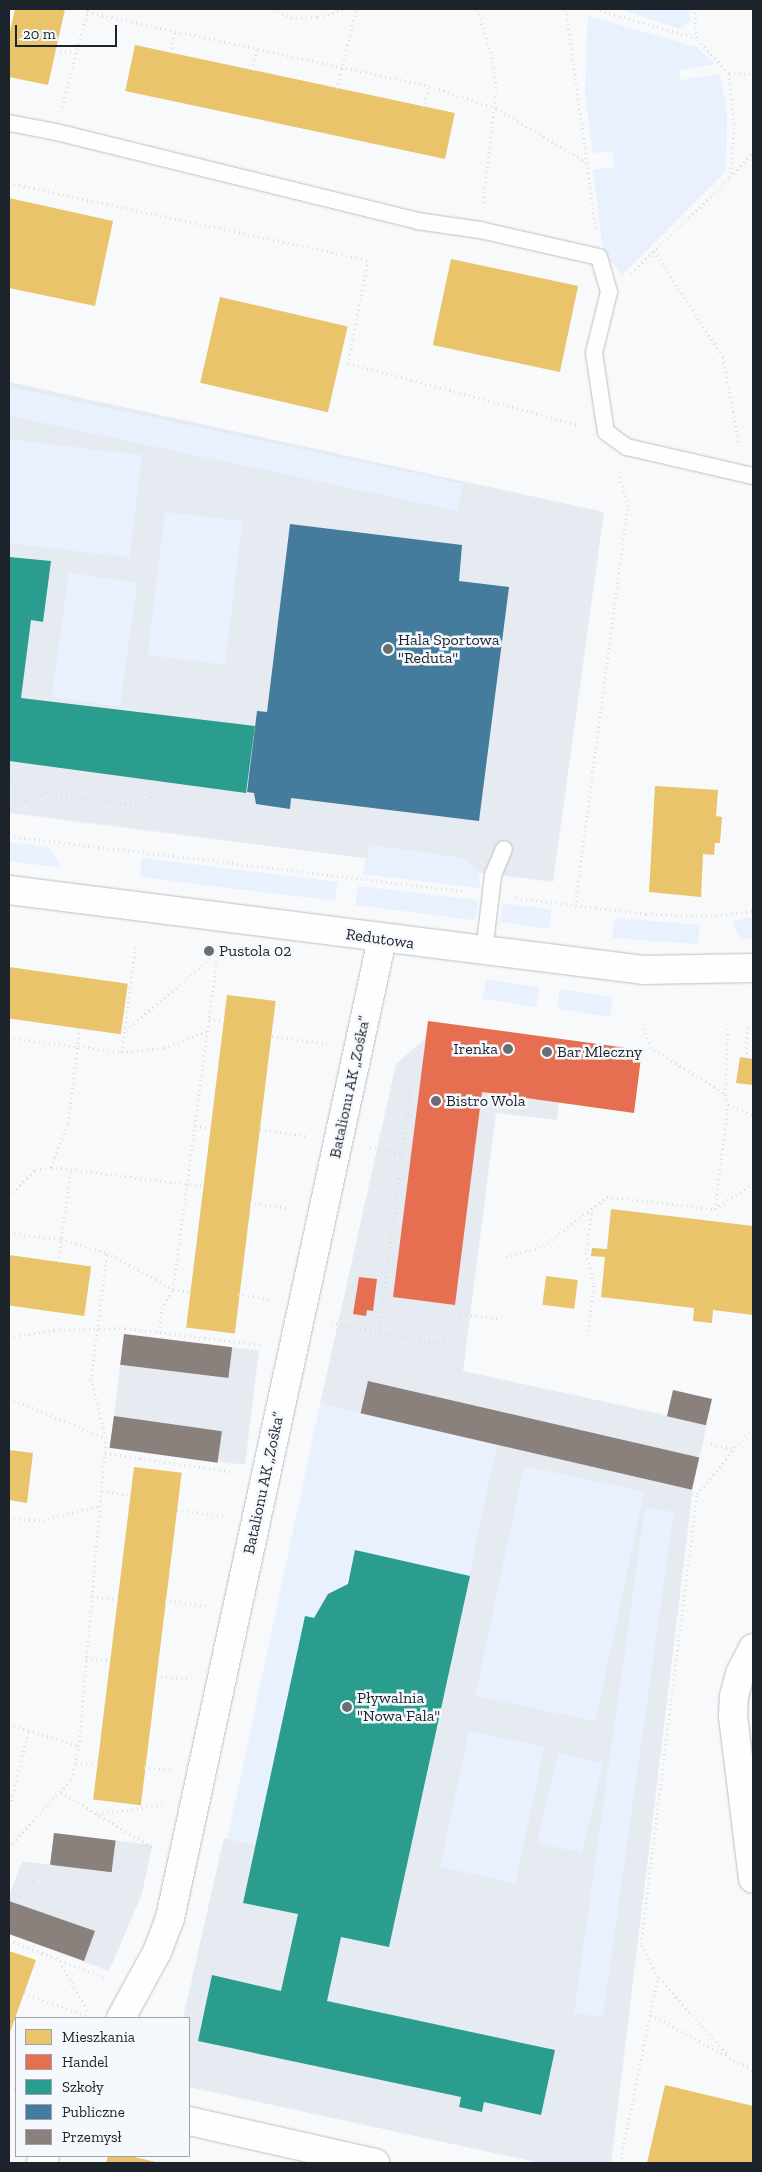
<!DOCTYPE html>
<meta charset="utf-8">
<style>
body{margin:0}
#map{position:relative;width:762px;height:2172px;overflow:hidden;background:#f7f9fb;font-family:"Zilla Slab",serif}
div>[style]{position:absolute}
[style*='--x']{left:calc(var(--x)*1px);top:calc(var(--y)*1px);width:calc(var(--w)*1px);rotate:calc(var(--a)*1deg)}
.built>*{inset:0;background:#e6ebf2;transform-origin:0 0}
.green>*{inset:0;background:#e8f1fd;transform-origin:0 0}
.homes>*{inset:0;background:#e9c46a;transform-origin:0 0}
.shops>*{inset:0;background:#e76f51}
.schools>*{inset:0;background:#2a9d8f}
.public>*{inset:0;background:#457b9d}
.industry>*{inset:0;background:#8a817c;transform-origin:0 0}
.path>*{height:3px;margin-top:-1.5px;transform-origin:0;background:repeating-linear-gradient(90deg,#dedfe0 0 1px,transparent 0 5px)}
.roads{filter:drop-shadow(0 0 1px #bcbfc4) drop-shadow(0 0 1px #bcbfc4)}
.service>*{height:16px;margin:-8px;padding:0 8px;transform-origin:8px;border-radius:8px;background:#fefefe}
.minor>*{height:28px;margin:-14px;padding:0 14px;transform-origin:14px;border-radius:14px;background:#fefefe}
.tertiary>*{height:28px;margin:-14px;padding:0 14px;transform-origin:14px;border-radius:14px;background:#fefefe}
.dots>*{width:14px;height:14px;translate:-50% -50%;box-sizing:border-box;border:2px solid #f5f9fd;border-radius:50%}
span{translate:-50% -50%;white-space:nowrap;text-align:center;line-height:1.15;-webkit-text-stroke:5px #f5f9fd;paint-order:stroke}
.poi-label{font-size:16px;color:#1d232b}
.left{translate:0 -50%;text-align:left}
.right{translate:-100% -50%;text-align:right}
.street-label{font-size:16px;color:#1d232b}
.frame{position:absolute;inset:0;border:10px solid #1d232b;pointer-events:none}
.legend{position:absolute;left:15px;top:2017px;width:175px;height:140px;box-sizing:border-box;background:#f5f9fd;border:1px solid #9fa3a9;margin:0;padding:6px 9px;list-style:none;font-size:15px;color:#1d232b}
.legend li{display:flex;align-items:center;gap:10px;height:25px}
.legend b{width:25px;border:1px solid #9fa3a9}
.scale{position:absolute;left:15px;top:25px;width:102px;height:22px;box-sizing:border-box;border:2px solid #1d232b;border-top:0;padding-left:6px;font-size:15px;line-height:18px;white-space:nowrap;color:#1d232b;-webkit-text-stroke:4px #f5f9fd;paint-order:stroke}
</style>
<div id="map">
<div class="built">
<div style="clip-path:polygon(9px 382px,604px 512px,553px 882px,9px 813px)"></div>
<div style="clip-path:polygon(428px 1021px,642px 1050px,559px 1102px,557px 1120px,496px 1113px,463px 1371px,707px 1424px,693px 1487px,611px 2163px,540px 2163px,189px 2087px,189px 2018px,183px 2018px,224px 1838px,404px 1876px,497px 1443px,320px 1404px,396px 1064px,425px 1039px)"></div>
<div style="left:124px;top:1334px;width:136px;height:115px;rotate:7deg"></div>
<div style="clip-path:polygon(54px 1833px,152px 1845px,142px 1894px,109px 1971px,9px 1934px,9px 1896px,22px 1861px,50px 1865px)"></div>
</div>
<div class="green">
<div style="clip-path:polygon(621px 9px,689px 9px,690px 22px,679px 29px)"></div>
<div style="clip-path:polygon(588px 16px,696px 47px,715px 64px,679px 71px,680px 80px,720px 74px,727px 111px,726px 171px,622px 275px,603px 250px,593px 170px,615px 167px,612px 152px,593px 153px,585px 93px)"></div>
<div style="left:9px;top:387px;width:464px;height:28px;rotate:12deg"></div>
<div style="left:9px;top:439px;width:134px;height:103px;rotate:7deg"></div>
<div style="left:165px;top:512px;width:78px;height:144px;rotate:7deg"></div>
<div style="left:69px;top:573px;width:69px;height:125px;rotate:8deg"></div>
<div style="clip-path:polygon(9px 842px,48px 847px,62px 868px,9px 861px)"></div>
<div style="clip-path:polygon(370px 845px,464px 858px,478px 871px,480px 888px,362px 874px)"></div>
<div style="left:142px;top:858px;width:197px;height:19px;rotate:7deg"></div>
<div style="clip-path:polygon(358px 886px,478px 900px,477px 914px,473px 920px,355px 905px)"></div>
<div style="left:503px;top:903px;width:49px;height:19px;rotate:8deg"></div>
<div style="clip-path:polygon(753px 917px,753px 939px,740px 939px,732px 921px)"></div>
<div style="clip-path:polygon(615px 918px,699px 925px,699px 939px,697px 944px,612px 938px)"></div>
<div style="left:486px;top:979px;width:54px;height:20px;rotate:9deg"></div>
<div style="left:560px;top:989px;width:54px;height:20px;rotate:9deg"></div>
<div style="left:320px;top:1404px;width:181px;height:444px;rotate:12deg"></div>
<div style="left:524px;top:1466px;width:123px;height:235px;rotate:12deg"></div>
<div style="left:645px;top:1508px;width:29px;height:510px;rotate:8deg"></div>
<div style="left:469px;top:1731px;width:77px;height:139px;rotate:12deg"></div>
<div style="left:558px;top:1753px;width:46px;height:92px;rotate:13deg"></div>
</div>
<div class="homes">
<div style="clip-path:polygon(15px 9px,65px 9px,48px 85px,9px 77px,9px 37px)"></div>
<div style="left:135px;top:45px;width:327px;height:47px;rotate:12deg"></div>
<div style="clip-path:polygon(9px 198px,113px 221px,95px 306px,9px 288px)"></div>
<div style="left:451px;top:259px;width:130px;height:88px;rotate:12deg"></div>
<div style="left:220px;top:297px;width:131px;height:88px;rotate:13deg"></div>
<div style="clip-path:polygon(655px 786px,718px 790px,716px 816px,722px 817px,720px 843px,715px 843px,714px 855px,703px 854px,701px 897px,649px 892px)"></div>
<div style="left:9px;top:967px;width:120px;height:51px;rotate:8deg"></div>
<div style="left:227px;top:995px;width:49px;height:335px;rotate:7deg"></div>
<div style="clip-path:polygon(740px 1057px,753px 1059px,753px 1085px,736px 1083px)"></div>
<div style="clip-path:polygon(611px 1209px,753px 1226px,753px 1315px,713px 1310px,712px 1323px,693px 1321px,694px 1308px,601px 1297px,605px 1257px,591px 1256px,592px 1248px,607px 1249px)"></div>
<div style="left:9px;top:1255px;width:83px;height:50px;rotate:8deg"></div>
<div style="left:546px;top:1276px;width:32px;height:29px;rotate:7deg"></div>
<div style="clip-path:polygon(9px 1450px,33px 1453px,27px 1503px,9px 1500px)"></div>
<div style="left:134px;top:1467px;width:48px;height:335px;rotate:7deg"></div>
<div style="clip-path:polygon(9px 1951px,36px 1960px,9px 2035px)"></div>
<div style="clip-path:polygon(665px 2085px,753px 2106px,753px 2163px,647px 2163px)"></div>
<div style="clip-path:polygon(108px 2156px,130px 2156px,160px 2163px,106px 2163px)"></div>
</div>
<div class="shops">
<div style="clip-path:polygon(428px 1021px,642px 1050px,634px 1113px,482px 1092px,455px 1305px,393px 1297px)"></div>
<div style="clip-path:polygon(359px 1277px,377px 1279px,373px 1311px,367px 1310px,366px 1316px,353px 1314px)"></div>
</div>
<div class="schools">
<div style="clip-path:polygon(9px 557px,51px 561px,43px 622px,31px 620px,21px 698px,255px 726px,246px 793px,9px 761px)"></div>
<div style="clip-path:polygon(355px 1550px,470px 1576px,389px 1947px,341px 1937px,327px 2001px,555px 2050px,541px 2115px,484px 2102px,482px 2112px,459px 2107px,461px 2097px,198px 2041px,212px 1975px,281px 1991px,298px 1914px,243px 1903px,305px 1616px,314px 1618px,328px 1594px,348px 1584px)"></div>
</div>
<div class="public">
<div style="clip-path:polygon(290px 524px,462px 545px,459px 581px,509px 587px,479px 821px,291px 798px,290px 809px,256px 804px,254px 793px,247px 792px,257px 711px,267px 712px)"></div>
</div>
<div class="industry">
<div style="left:124px;top:1334px;width:109px;height:31px;rotate:7deg"></div>
<div style="left:368px;top:1381px;width:340px;height:33px;rotate:13deg"></div>
<div style="left:673px;top:1390px;width:40px;height:27px;rotate:13deg"></div>
<div style="left:114px;top:1416px;width:109px;height:32px;rotate:8deg"></div>
<div style="left:54px;top:1833px;width:62px;height:32px;rotate:7deg"></div>
<div style="clip-path:polygon(9px 1901px,95px 1931px,84px 1961px,9px 1934px)"></div>
</div>
<div class="path">
<div style="--x:273;--y:9;--w:20;--a:27"></div>
<div style="--x:291;--y:18;--w:27;--a:-2"></div>
<div style="--x:318;--y:17;--w:27;--a:-17"></div>
<div style="--x:477;--y:9;--w:50;--a:72.6"></div>
<div style="--x:492;--y:57;--w:35;--a:83"></div>
<div style="--x:496;--y:92;--w:114;--a:96.6"></div>
<div style="--x:566;--y:9;--w:224;--a:82.3"></div>
<div style="--x:595;--y:9;--w:105;--a:16"></div>
<div style="--x:87;--y:12;--w:350;--a:12.2"></div>
<div style="--x:429;--y:86;--w:71;--a:18.2"></div>
<div style="--x:496;--y:108;--w:105;--a:31"></div>
<div style="--x:55;--y:50;--w:21;--a:8"></div>
<div style="--x:170;--y:53;--w:23;--a:-77"></div>
<div style="--x:252;--y:70;--w:22;--a:-77"></div>
<div style="--x:729;--y:73;--w:24;--a:2"></div>
<div style="--x:337;--y:89;--w:82;--a:-76.6"></div>
<div style="--x:62;--y:107;--w:101;--a:-75.1"></div>
<div style="--x:423;--y:108;--w:23;--a:-75"></div>
<div style="--x:730;--y:177;--w:34;--a:-47"></div>
<div style="--x:9;--y:183;--w:367;--a:12.1"></div>
<div style="--x:368;--y:260;--w:105;--a:101"></div>
<div style="--x:348;--y:363;--w:240;--a:15"></div>
<div style="--x:654;--y:251;--w:126;--a:56.9"></div>
<div style="--x:723;--y:357;--w:90;--a:79.8"></div>
<div style="--x:631;--y:273;--w:137;--a:-43.8"></div>
<div style="--x:730;--y:178;--w:49;--a:-85.3"></div>
<div style="--x:734;--y:129;--w:56;--a:-95.1"></div>
<div style="--x:729;--y:73;--w:48;--a:-133.3"></div>
<div style="--x:696;--y:38;--w:29;--a:-92"></div>
<div style="--x:9;--y:769;--w:7;--a:-82"></div>
<div style="--x:9;--y:777;--w:30;--a:53"></div>
<div style="--x:9;--y:799;--w:18;--a:6"></div>
<div style="--x:27;--y:801;--w:21;--a:-23"></div>
<div style="--x:46;--y:793;--w:104;--a:7.7"></div>
<div style="--x:149;--y:807;--w:27;--a:-82"></div>
<div style="--x:9;--y:836;--w:459;--a:6.9"></div>
<div style="--x:516;--y:898;--w:131;--a:7"></div>
<div style="--x:646;--y:914;--w:70;--a:1.6"></div>
<div style="--x:716;--y:916;--w:37;--a:-8"></div>
<div style="--x:575;--y:906;--w:403;--a:-82.5"></div>
<div style="--x:628;--y:506;--w:35;--a:-106"></div>
<div style="--x:209;--y:1019;--w:15;--a:8"></div>
<div style="--x:644;--y:1028;--w:20;--a:72"></div>
<div style="--x:650;--y:1047;--w:87;--a:31.9"></div>
<div style="--x:126;--y:1030;--w:119;--a:-40.2"></div>
<div style="--x:272;--y:1036;--w:56;--a:8.3"></div>
<div style="--x:9;--y:1038;--w:114;--a:7.1"></div>
<div style="--x:122;--y:1052;--w:42;--a:-5.4"></div>
<div style="--x:164;--y:1048;--w:46;--a:-21.6"></div>
<div style="--x:122;--y:1052;--w:111;--a:-82.7"></div>
<div style="--x:746;--y:1058;--w:34;--a:-87"></div>
<div style="--x:728;--y:1105;--w:27;--a:20"></div>
<div style="--x:195;--y:1126;--w:16;--a:7"></div>
<div style="--x:260;--y:1129;--w:48;--a:8.5"></div>
<div style="--x:370;--y:1147;--w:33;--a:12"></div>
<div style="--x:51;--y:1167;--w:153;--a:7.1"></div>
<div style="--x:9;--y:1196;--w:37;--a:-45"></div>
<div style="--x:35;--y:1170;--w:16;--a:-11"></div>
<div style="--x:51;--y:1167;--w:47;--a:-68.9"></div>
<div style="--x:68;--y:1123;--w:97;--a:-82.9"></div>
<div style="--x:250;--y:1203;--w:41;--a:7"></div>
<div style="--x:715;--y:1209;--w:105;--a:-82.9"></div>
<div style="--x:728;--y:1105;--w:11;--a:-105"></div>
<div style="--x:725;--y:1094;--w:69;--a:-87.5"></div>
<div style="--x:9;--y:1233;--w:52;--a:6.6"></div>
<div style="--x:61;--y:1239;--w:48;--a:16.9"></div>
<div style="--x:107;--y:1253;--w:75;--a:28.6"></div>
<div style="--x:173;--y:1289;--w:17;--a:10"></div>
<div style="--x:506;--y:1257;--w:40;--a:-16"></div>
<div style="--x:544;--y:1246;--w:80;--a:-37.9"></div>
<div style="--x:607;--y:1197;--w:109;--a:6.3"></div>
<div style="--x:715;--y:1209;--w:46;--a:-34.4"></div>
<div style="--x:58;--y:1262;--w:93;--a:-82"></div>
<div style="--x:238;--y:1294;--w:33;--a:9"></div>
<div style="--x:331;--y:1322;--w:105;--a:11.5"></div>
<div style="--x:434;--y:1343;--w:15;--a:-8"></div>
<div style="--x:449;--y:1341;--w:17;--a:-57"></div>
<div style="--x:458;--y:1327;--w:13;--a:-77"></div>
<div style="--x:461;--y:1314;--w:38;--a:7"></div>
<div style="--x:588;--y:1331;--w:48;--a:-82.9"></div>
<div style="--x:594;--y:1283;--w:30;--a:-105"></div>
<div style="--x:586;--y:1254;--w:45;--a:-82.4"></div>
<div style="--x:159;--y:1332;--w:23;--a:-83"></div>
<div style="--x:162;--y:1309;--w:23;--a:-61"></div>
<div style="--x:173;--y:1289;--w:339;--a:-82.4"></div>
<div style="--x:379;--y:1332;--w:250;--a:-82.6"></div>
<div style="--x:9;--y:1337;--w:46;--a:-8.8"></div>
<div style="--x:54;--y:1330;--w:71;--a:-1.6"></div>
<div style="--x:125;--y:1328;--w:137;--a:7.1"></div>
<div style="--x:9;--y:1398;--w:104;--a:22.6"></div>
<div style="--x:711;--y:1444;--w:25;--a:12"></div>
<div style="--x:105;--y:1453;--w:131;--a:8.3"></div>
<div style="--x:102;--y:1491;--w:28;--a:8"></div>
<div style="--x:177;--y:1510;--w:49;--a:7"></div>
<div style="--x:9;--y:1519;--w:34;--a:2"></div>
<div style="--x:43;--y:1520;--w:59;--a:-13.8"></div>
<div style="--x:92;--y:1596;--w:25;--a:9"></div>
<div style="--x:165;--y:1600;--w:42;--a:8.1"></div>
<div style="--x:86;--y:1658;--w:23;--a:5"></div>
<div style="--x:156;--y:1676;--w:34;--a:5"></div>
<div style="--x:9;--y:1724;--w:73;--a:17.4"></div>
<div style="--x:76;--y:1762;--w:19;--a:9"></div>
<div style="--x:144;--y:1767;--w:27;--a:6"></div>
<div style="--x:61;--y:1792;--w:108;--a:31.3"></div>
<div style="--x:9;--y:1810;--w:82;--a:-76"></div>
<div style="--x:97;--y:1814;--w:66;--a:-7.9"></div>
<div style="--x:9;--y:1847;--w:92;--a:-47.6"></div>
<div style="--x:71;--y:1779;--w:34;--a:-76"></div>
<div style="--x:79;--y:1746;--w:309;--a:-85"></div>
<div style="--x:106;--y:1438;--w:60;--a:-104.5"></div>
<div style="--x:91;--y:1380;--w:128;--a:-82.8"></div>
<div style="--x:9;--y:1898;--w:7;--a:16"></div>
<div style="--x:16;--y:1900;--w:30;--a:-48"></div>
<div style="--x:9;--y:1940;--w:104;--a:21.4"></div>
<div style="--x:60;--y:1961;--w:60;--a:61.3"></div>
<div style="--x:659;--y:1978;--w:103;--a:48.1"></div>
<div style="--x:24;--y:1993;--w:69;--a:20.3"></div>
<div style="--x:651;--y:2014;--w:117;--a:29.2"></div>
<div style="--x:742;--y:2063;--w:11;--a:10"></div>
<div style="--x:9;--y:2087;--w:8;--a:23"></div>
<div style="--x:620;--y:2163;--w:190;--a:-78.5"></div>
<div style="--x:658;--y:1977;--w:38;--a:-117"></div>
<div style="--x:641;--y:1943;--w:452;--a:-82.9"></div>
<div style="--x:697;--y:1494;--w:87;--a:-50.1"></div>
</div>
<div class="roads">
<div class="service">
<div style="--x:9;--y:123;--w:48;--a:10.8"></div>
<div style="--x:56;--y:132;--w:372;--a:13.8"></div>
<div style="--x:417;--y:221;--w:64;--a:8.1"></div>
<div style="--x:480;--y:230;--w:122;--a:12.8"></div>
<div style="--x:599;--y:257;--w:36;--a:74"></div>
<div style="--x:609;--y:292;--w:63;--a:103.8"></div>
<div style="--x:594;--y:353;--w:80;--a:81.4"></div>
<div style="--x:606;--y:432;--w:26;--a:36"></div>
<div style="--x:627;--y:447;--w:129;--a:13"></div>
<div style="--x:484;--y:952;--w:78;--a:-83.3"></div>
<div style="--x:493;--y:875;--w:28;--a:-67"></div>
</div>
<div class="minor">
<div style="--x:753;--y:1648;--w:29;--a:117"></div>
<div style="--x:740;--y:1674;--w:23;--a:105"></div>
<div style="--x:734;--y:1696;--w:20;--a:93"></div>
<div style="--x:733;--y:1716;--w:164;--a:83"></div>
<div style="--x:121;--y:2018;--w:75;--a:-61.4"></div>
<div style="--x:157;--y:1952;--w:36;--a:-69"></div>
<div style="--x:170;--y:1918;--w:1002;--a:-77.78"></div>
<div style="--x:189;--y:2121;--w:191;--a:12.7"></div>
<div style="--x:41;--y:2163;--w:8;--a:-60"></div>
</div>
<div class="tertiary">
<div style="--x:9;--y:890;--w:639;--a:7.19"></div>
<div style="--x:643;--y:970;--w:110;--a:-1"></div>
</div>
</div>
<div class="dots">
<div style="left:388px;top:649px;background:#696e74"></div>
<div style="left:209px;top:951px;background:#696e74"></div>
<div style="left:508px;top:1049px;background:#696e74"></div>
<div style="left:547px;top:1052px;background:#696e74"></div>
<div style="left:436px;top:1101px;background:#696e74"></div>
<div style="left:347px;top:1707px;background:#696e74"></div>
</div>
<div class="poi-label">
<span class="left" style="left:398px;top:649px">Hala Sportowa<br>"Reduta"</span>
<span class="left" style="left:219px;top:951px">Pustola 02</span>
<span class="right" style="left:498px;top:1049px">Irenka</span>
<span class="left" style="left:557px;top:1052px">Bar Mleczny</span>
<span class="left" style="left:446px;top:1101px">Bistro Wola</span>
<span class="left" style="left:357px;top:1707px">Pływalnia<br>"Nowa Fala"</span>
</div>
<div class="street-label">
<span style="left:380px;top:939px;rotate:8deg">Redutowa</span>
<span style="left:350px;top:1087px;rotate:-78deg">Batalionu AK „Zośka”</span>
<span style="left:264px;top:1483px;rotate:-78deg">Batalionu AK „Zośka”</span>
</div>
<div class="frame"></div>
<ul class="legend">
<li><b style="height:14px;background:#e9c46a"></b>Mieszkania</li>
<li><b style="height:14px;background:#e76f51"></b>Handel</li>
<li><b style="height:14px;background:#2a9d8f"></b>Szkoły</li>
<li><b style="height:14px;background:#457b9d"></b>Publiczne</li>
<li><b style="height:14px;background:#8a817c"></b>Przemysł</li>
</ul>
<div class="scale">20 m</div>
</div>
